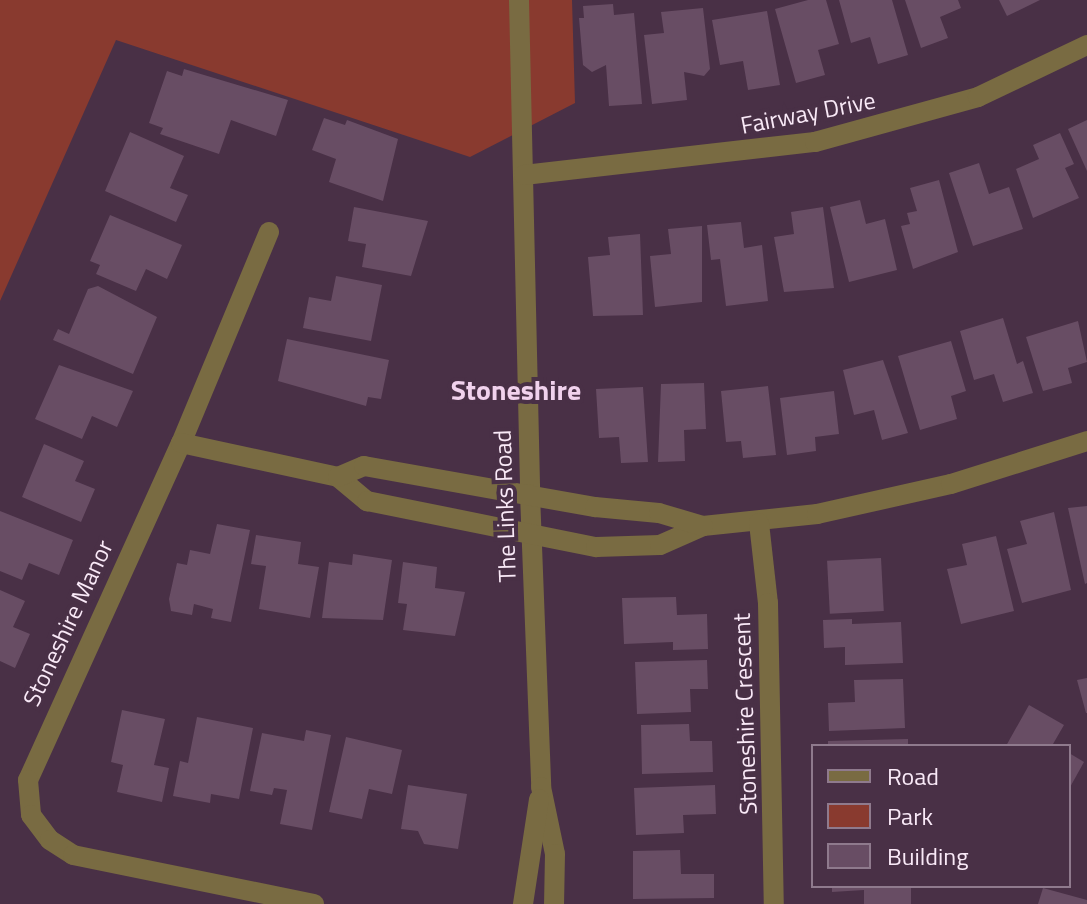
<!DOCTYPE html>
<style>
body{margin:0}
#map{position:relative;width:1087px;height:904px;overflow:hidden;background:#493046;font-family:"Titillium Web",sans-serif}
div>[style]{position:absolute}
[style*='--x']{left:calc(var(--x)*1px);top:calc(var(--y)*1px);width:calc(var(--w)*1px);rotate:calc(var(--a)*1deg)}
.green>*{inset:0;background:#893a2f}
.building>*{inset:0;background:#684d64;transform-origin:0 0}
.street>*{height:20px;margin:-10px;padding:0 10px;transform-origin:10px;border-radius:10px;background:#796b42}
span{translate:-50% -50%;white-space:nowrap;text-align:center;line-height:1.15;-webkit-text-stroke:8px #493046;paint-order:stroke}
.street-label{font-size:24px;color:#f9e9f7}
.quarter-label{font-size:28px;color:#f1d2ed;font-weight:700}
.legend{position:absolute;left:811px;top:744px;width:260px;height:144px;box-sizing:border-box;background:#493046;border:2px solid #8f7a8d;margin:0;padding:10px 14px;list-style:none;font-size:24px;color:#f9e9f7}
.legend li{display:flex;align-items:center;gap:16px;height:40px}
.legend b{width:40px;border:2px solid #8f7a8d}
</style>
<div id="map">
<div class="green">
<div style="clip-path:polygon(0 0,572px 0,575px 103px,470px 157px,116px 40px,0 301px)"></div>
</div>
<div class="building">
<div style="clip-path:polygon(808px 0,826px 0,839px 44px,818px 50px,825px 75px,796px 83px,775px 9px)"></div>
<div style="clip-path:polygon(839px 0,892px 0,908px 55px,878px 64px,870px 37px,851px 43px)"></div>
<div style="clip-path:polygon(905px 0,958px 0,961px 8px,940px 17px,948px 38px,921px 48px)"></div>
<div style="clip-path:polygon(999px 0,1040px 0,1007px 16px)"></div>
<div style="clip-path:polygon(613px 4px,614px 15px,634px 13px,642px 104px,609px 106px,606px 65px,592px 72px,583px 65px,579px 18px,584px 18px,583px 6px)"></div>
<div style="clip-path:polygon(703px 8px,710px 69px,704px 76px,684px 72px,687px 100px,652px 104px,644px 35px,664px 33px,661px 12px)"></div>
<div style="clip-path:polygon(767px 11px,780px 85px,748px 90px,743px 61px,720px 65px,712px 20px)"></div>
<div style="clip-path:polygon(184px 69px,288px 100px,276px 136px,231px 120px,219px 154px,160px 134px,163px 128px,149px 123px,167px 71px,182px 76px)"></div>
<div style="clip-path:polygon(324px 118px,345px 125px,347px 120px,398px 139px,383px 201px,329px 182px,336px 159px,312px 150px)"></div>
<div style="clip-path:polygon(1087px 120px,1087px 171px,1068px 129px)"></div>
<div style="clip-path:polygon(130px 132px,184px 156px,170px 188px,188px 195px,176px 222px,105px 191px)"></div>
<div style="clip-path:polygon(1060px 133px,1074px 164px,1065px 168px,1079px 198px,1033px 218px,1016px 169px,1039px 159px,1033px 145px)"></div>
<div style="clip-path:polygon(979px 163px,989px 194px,1009px 187px,1023px 229px,973px 246px,949px 173px)"></div>
<div style="clip-path:polygon(939px 180px,958px 252px,913px 269px,901px 226px,910px 224px,907px 213px,917px 211px,910px 188px)"></div>
<div style="clip-path:polygon(860px 200px,866px 224px,885px 219px,897px 270px,849px 282px,830px 207px)"></div>
<div style="clip-path:polygon(354px 207px,428px 221px,411px 276px,362px 267px,366px 244px,348px 241px)"></div>
<div style="clip-path:polygon(823px 207px,834px 288px,784px 292px,774px 237px,794px 234px,791px 212px)"></div>
<div style="clip-path:polygon(110px 215px,182px 245px,167px 279px,146px 269px,136px 291px,96px 274px,100px 265px,90px 261px)"></div>
<div style="clip-path:polygon(741px 222px,744px 248px,762px 245px,768px 301px,726px 306px,720px 259px,711px 260px,707px 225px)"></div>
<div style="clip-path:polygon(702px 226px,702px 302px,655px 307px,650px 256px,671px 254px,668px 229px)"></div>
<div style="clip-path:polygon(640px 234px,643px 315px,593px 316px,588px 257px,610px 255px,608px 237px)"></div>
<div style="clip-path:polygon(336px 276px,382px 285px,371px 341px,303px 328px,309px 297px,331px 301px)"></div>
<div style="clip-path:polygon(98px 286px,157px 317px,133px 374px,53px 340px,58px 329px,69px 334px,88px 289px)"></div>
<div style="clip-path:polygon(1003px 318px,1017px 364px,1023px 361px,1033px 393px,1003px 402px,994px 374px,974px 380px,960px 331px)"></div>
<div style="clip-path:polygon(1078px 321px,1087px 362px,1068px 368px,1072px 383px,1043px 391px,1026px 337px)"></div>
<div style="clip-path:polygon(287px 339px,389px 360px,381px 399px,368px 397px,366px 406px,278px 381px)"></div>
<div style="clip-path:polygon(951px 341px,966px 391px,951px 396px,957px 419px,920px 430px,898px 356px)"></div>
<div style="clip-path:polygon(883px 360px,908px 433px,882px 440px,874px 410px,854px 415px,843px 370px)"></div>
<div style="clip-path:polygon(59px 365px,133px 391px,117px 427px,92px 416px,82px 439px,35px 419px)"></div>
<div style="clip-path:polygon(704px 383px,706px 429px,684px 430px,685px 461px,658px 462px,661px 384px)"></div>
<div style="clip-path:polygon(768px 386px,776px 455px,743px 458px,741px 441px,726px 442px,721px 391px)"></div>
<div style="clip-path:polygon(643px 387px,648px 462px,621px 463px,619px 437px,599px 438px,596px 389px)"></div>
<div style="clip-path:polygon(834px 391px,839px 434px,815px 437px,816px 451px,787px 455px,780px 398px)"></div>
<div style="clip-path:polygon(44px 444px,84px 461px,75px 481px,95px 489px,81px 522px,22px 497px)"></div>
<div style="clip-path:polygon(1087px 506px,1087px 583px,1085px 584px,1068px 508px)"></div>
<div style="clip-path:polygon(0 511px,73px 540px,59px 575px,29px 563px,22px 580px,0 571px)"></div>
<div style="clip-path:polygon(1054px 512px,1071px 590px,1022px 603px,1007px 549px,1027px 544px,1020px 521px)"></div>
<div style="clip-path:polygon(217px 524px,250px 530px,231px 622px,211px 618px,213px 609px,194px 604px,192px 615px,171px 611px,169px 599px,177px 563px,187px 565px,190px 550px,210px 554px)"></div>
<div style="clip-path:polygon(256px 535px,301px 542px,298px 564px,319px 567px,310px 618px,259px 609px,266px 566px,251px 564px)"></div>
<div style="clip-path:polygon(996px 536px,1014px 611px,961px 624px,947px 569px,967px 565px,962px 544px)"></div>
<div style="clip-path:polygon(353px 554px,392px 560px,383px 620px,322px 618px,329px 562px,352px 565px)"></div>
<div style="left:881px;top:558px;width:53px;height:54px;rotate:87deg"></div>
<div style="clip-path:polygon(403px 562px,437px 567px,435px 588px,465px 592px,455px 636px,403px 630px,407px 604px,398px 603px)"></div>
<div style="clip-path:polygon(0 590px,25px 601px,13px 627px,30px 634px,15px 668px,0 661px)"></div>
<div style="clip-path:polygon(676px 597px,677px 615px,707px 614px,708px 649px,673px 650px,673px 642px,624px 644px,622px 598px)"></div>
<div style="clip-path:polygon(852px 619px,852px 624px,901px 622px,903px 663px,845px 665px,845px 647px,824px 648px,823px 620px)"></div>
<div style="clip-path:polygon(707px 660px,708px 689px,690px 689px,691px 712px,637px 714px,635px 662px)"></div>
<div style="clip-path:polygon(1087px 678px,1087px 713px,1086px 713px,1077px 680px)"></div>
<div style="clip-path:polygon(903px 679px,905px 728px,829px 731px,828px 703px,855px 702px,854px 680px)"></div>
<div style="clip-path:polygon(1029px 705px,1064px 725px,1053px 744px,1057px 746px,1006px 746px)"></div>
<div style="clip-path:polygon(122px 710px,165px 719px,154px 765px,169px 768px,162px 802px,117px 792px,123px 765px,111px 762px)"></div>
<div style="clip-path:polygon(197px 717px,253px 728px,239px 799px,211px 794px,210px 803px,173px 796px,180px 761px,188px 763px)"></div>
<div style="clip-path:polygon(689px 724px,690px 741px,712px 741px,713px 772px,642px 774px,641px 725px)"></div>
<div style="clip-path:polygon(306px 730px,331px 735px,312px 830px,280px 824px,287px 790px,274px 788px,272px 795px,250px 791px,262px 733px,304px 741px)"></div>
<div style="clip-path:polygon(346px 737px,402px 750px,392px 794px,369px 789px,362px 819px,329px 812px)"></div>
<div style="clip-path:polygon(908px 739px,908px 746px,828px 746px,828px 741px)"></div>
<div style="clip-path:polygon(1069px 753px,1084px 762px,1069px 789px)"></div>
<div style="clip-path:polygon(408px 785px,467px 794px,458px 849px,424px 844px,418px 831px,401px 829px)"></div>
<div style="clip-path:polygon(715px 785px,716px 814px,683px 815px,684px 833px,636px 835px,634px 788px)"></div>
<div style="clip-path:polygon(680px 850px,681px 874px,714px 874px,714px 898px,633px 899px,633px 851px)"></div>
<div style="clip-path:polygon(832px 886px,911px 886px,911px 904px,864px 904px,864px 890px,832px 892px)"></div>
<div style="clip-path:polygon(1043px 888px,1087px 900px,1087px 904px,1038px 904px)"></div>
</div>
<div class="street">
<div style="--x:519;--y:0;--w:494;--a:88.7"></div>
<div style="--x:530;--y:494;--w:293;--a:87.8"></div>
<div style="--x:541;--y:787;--w:68;--a:78.2"></div>
<div style="--x:555;--y:854;--w:50;--a:91.1"></div>
<div style="--x:524;--y:175;--w:293;--a:-6.5"></div>
<div style="--x:815;--y:142;--w:169;--a:-15.4"></div>
<div style="--x:978;--y:97;--w:121;--a:-25.5"></div>
<div style="--x:269;--y:232;--w:229;--a:112.6"></div>
<div style="--x:181;--y:443;--w:370;--a:114.4"></div>
<div style="--x:28;--y:780;--w:35;--a:85"></div>
<div style="--x:31;--y:815;--w:31;--a:53"></div>
<div style="--x:50;--y:840;--w:27;--a:33"></div>
<div style="--x:73;--y:855;--w:246;--a:11.5"></div>
<div style="--x:181;--y:443;--w:161;--a:12.2"></div>
<div style="--x:338;--y:477;--w:38;--a:40"></div>
<div style="--x:367;--y:501;--w:234;--a:11.4"></div>
<div style="--x:596;--y:547;--w:64;--a:-1.8"></div>
<div style="--x:660;--y:545;--w:47;--a:-23.8"></div>
<div style="--x:703;--y:526;--w:115;--a:-6"></div>
<div style="--x:817;--y:514;--w:137;--a:-12.6"></div>
<div style="--x:951;--y:484;--w:143;--a:-17.5"></div>
<div style="--x:338;--y:477;--w:28;--a:-23"></div>
<div style="--x:364;--y:466;--w:235;--a:10.1"></div>
<div style="--x:595;--y:507;--w:64;--a:5.4"></div>
<div style="--x:659;--y:513;--w:46;--a:16.5"></div>
<div style="--x:759;--y:523;--w:81;--a:83.6"></div>
<div style="--x:768;--y:603;--w:301;--a:88.9"></div>
<div style="--x:523;--y:904;--w:106;--a:-81.3"></div>
</div>
<div class="street-label">
<span style="left:808px;top:113px;rotate:-11deg">Fairway Drive</span>
<span style="left:505px;top:506px;rotate:-92deg">The Links Road</span>
<span style="left:68px;top:623px;rotate:-65deg">Stoneshire Manor</span>
<span style="left:745px;top:714px;rotate:-92deg">Stoneshire Crescent</span>
</div>
<div class="quarter-label">
<span style="left:516px;top:390px">Stoneshire</span>
</div>
<ul class="legend">
<li><b style="height:10px;background:#796b42"></b>Road</li>
<li><b style="height:22px;background:#893a2f"></b>Park</li>
<li><b style="height:22px;background:#684d64"></b>Building</li>
</ul>
</div>
